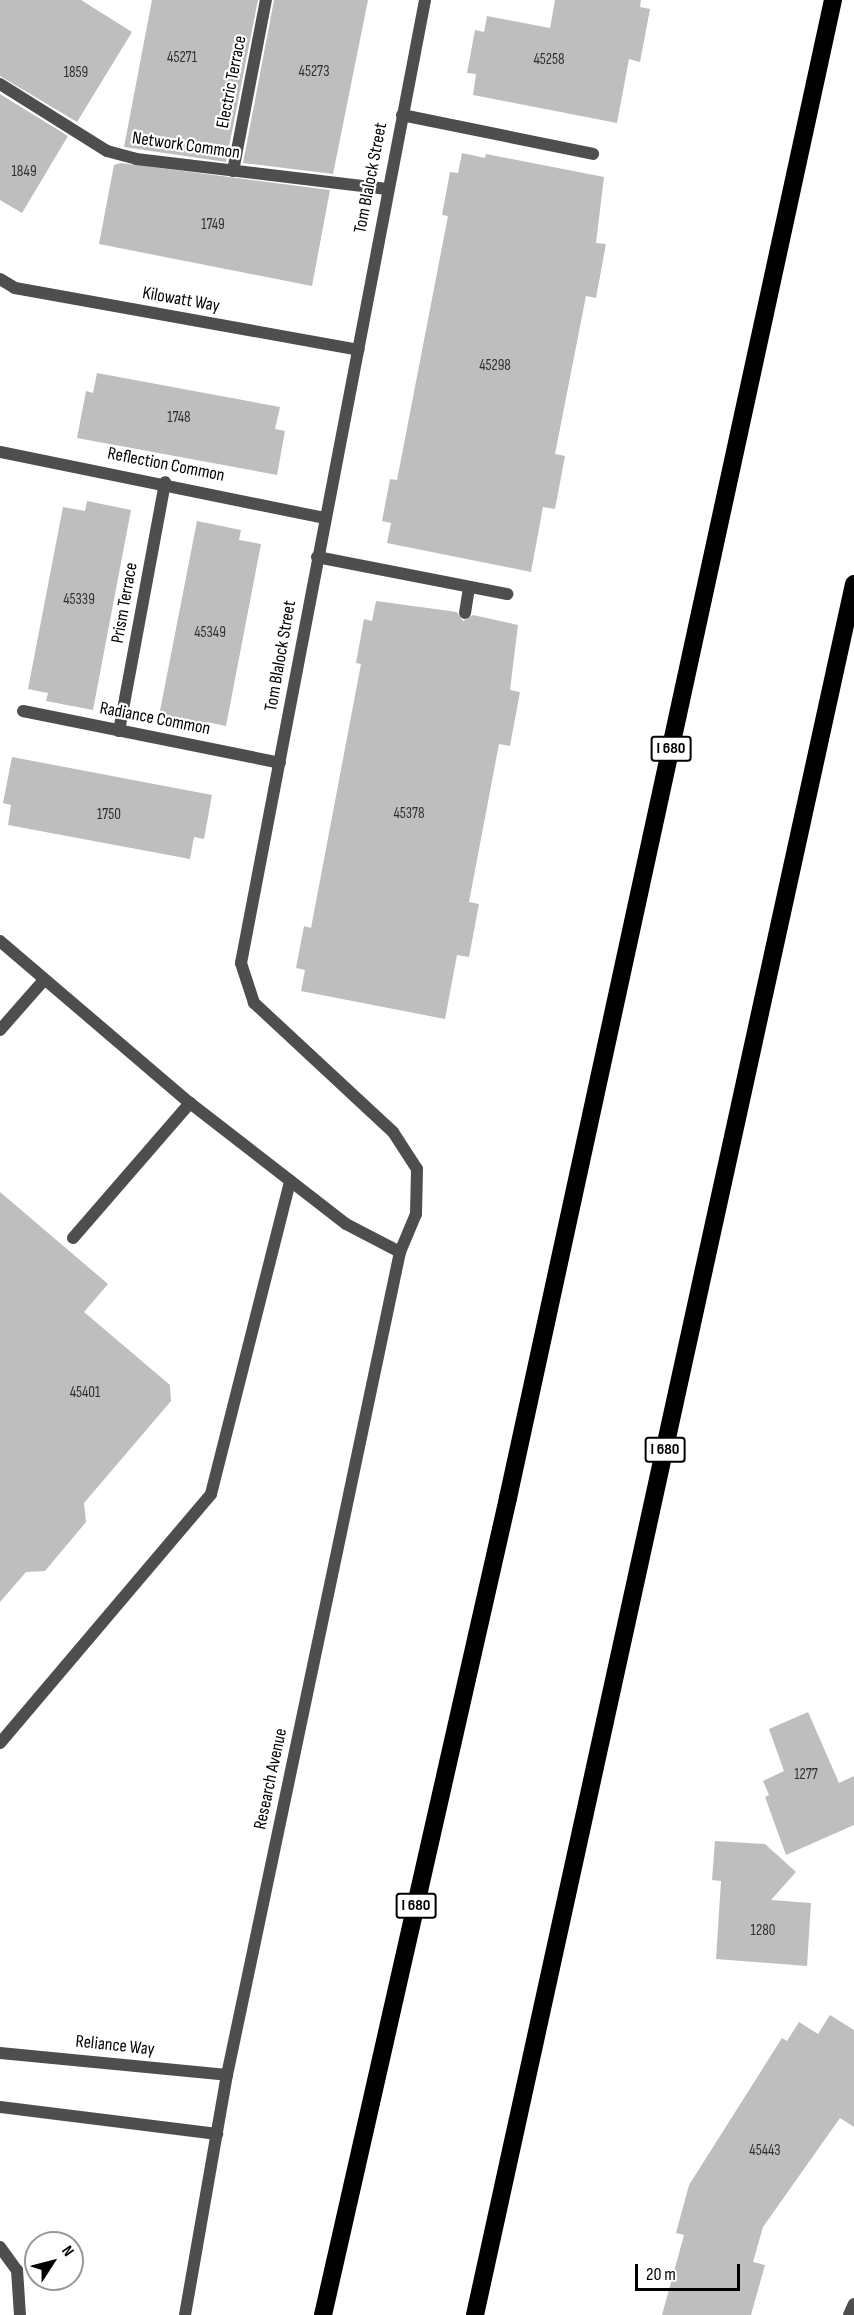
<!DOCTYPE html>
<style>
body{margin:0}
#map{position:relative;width:854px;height:2315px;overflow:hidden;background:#fff;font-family:"Sofia Sans Condensed",sans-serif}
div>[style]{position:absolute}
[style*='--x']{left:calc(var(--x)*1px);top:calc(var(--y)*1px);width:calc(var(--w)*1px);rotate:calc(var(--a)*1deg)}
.building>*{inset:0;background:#bebebe}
.service>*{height:12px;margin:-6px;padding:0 6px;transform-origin:6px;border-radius:6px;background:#4e4e4e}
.minor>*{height:12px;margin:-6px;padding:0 6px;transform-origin:6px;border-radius:6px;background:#4e4e4e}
.motorway>*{height:18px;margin:-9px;padding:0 9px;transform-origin:9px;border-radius:9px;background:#000}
span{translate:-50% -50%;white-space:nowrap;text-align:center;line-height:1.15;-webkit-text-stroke:4.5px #fff;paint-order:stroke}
.number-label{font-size:15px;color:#303030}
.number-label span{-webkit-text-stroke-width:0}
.shield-label span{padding:2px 4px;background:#fff;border:2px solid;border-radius:4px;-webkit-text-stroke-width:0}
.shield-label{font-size:16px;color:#000;font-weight:700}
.street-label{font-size:18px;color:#000}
.north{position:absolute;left:24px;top:2231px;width:60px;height:60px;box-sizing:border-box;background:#fff;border:2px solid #999;border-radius:50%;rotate:54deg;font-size:16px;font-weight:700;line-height:24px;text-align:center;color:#000}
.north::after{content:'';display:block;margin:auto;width:21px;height:27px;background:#000;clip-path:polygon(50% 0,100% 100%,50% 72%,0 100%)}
.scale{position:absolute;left:635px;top:2264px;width:105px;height:27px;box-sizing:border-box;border:3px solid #000;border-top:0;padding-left:8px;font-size:18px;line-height:21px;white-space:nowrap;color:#000;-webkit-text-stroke:4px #fff;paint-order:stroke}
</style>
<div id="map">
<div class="building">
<div style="clip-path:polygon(0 0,81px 0,132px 32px,77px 122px,0 76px)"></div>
<div style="clip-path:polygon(152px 0,258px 0,226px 162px,124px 147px)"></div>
<div style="clip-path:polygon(274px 0,368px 0,333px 174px,243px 163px)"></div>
<div style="clip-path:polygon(555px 0,641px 0,640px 7px,650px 9px,640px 62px,629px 59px,617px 123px,473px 95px,476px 74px,467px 73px,475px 30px,484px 32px,487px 16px,550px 28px)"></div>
<div style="clip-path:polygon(0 94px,68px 136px,22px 213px,0 200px)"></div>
<div style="clip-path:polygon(462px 153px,485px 158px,486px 154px,604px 177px,596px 243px,606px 244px,596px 298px,586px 296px,555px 454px,565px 456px,555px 509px,543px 507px,531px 572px,387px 543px,391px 523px,382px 521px,390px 479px,397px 480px,448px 216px,442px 215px,450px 172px,458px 173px)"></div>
<div style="clip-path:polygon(121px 163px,330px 190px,312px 286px,99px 244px,114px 165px)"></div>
<div style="clip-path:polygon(97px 373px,280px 407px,275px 429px,285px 431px,277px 475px,77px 438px,86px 391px,93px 393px)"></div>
<div style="clip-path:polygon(87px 501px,131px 510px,93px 710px,46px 701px,48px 693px,28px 689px,63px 507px,85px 511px)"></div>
<div style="clip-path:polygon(197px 521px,241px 530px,239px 540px,261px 544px,226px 726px,207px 722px,205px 730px,158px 721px)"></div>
<div style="clip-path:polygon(376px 601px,457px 612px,463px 621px,473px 615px,518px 625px,510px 690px,520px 692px,510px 746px,499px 744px,469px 902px,479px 904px,469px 957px,457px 955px,445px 1019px,301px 991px,305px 970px,296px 968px,304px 926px,311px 928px,361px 664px,356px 663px,364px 619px,372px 621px)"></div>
<div style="clip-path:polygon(12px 757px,212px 795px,204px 839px,194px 837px,190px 859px,8px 825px,11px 805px,3px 803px)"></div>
<div style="clip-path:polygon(0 1192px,108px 1284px,84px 1312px,170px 1385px,171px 1401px,84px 1503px,86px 1522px,45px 1571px,26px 1572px,0 1602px)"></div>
<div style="clip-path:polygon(808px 1712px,839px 1783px,854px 1776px,854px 1825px,786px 1855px,765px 1797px,769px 1795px,763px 1781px,784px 1771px,769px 1729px)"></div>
<div style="clip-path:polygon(715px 1841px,765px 1844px,796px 1872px,771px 1900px,811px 1903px,807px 1966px,716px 1959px,721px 1881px,712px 1880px)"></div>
<div style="clip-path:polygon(830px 2015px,854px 2030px,854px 2127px,840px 2118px,763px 2227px,753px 2262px,765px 2265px,751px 2315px,662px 2315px,684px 2235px,676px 2233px,689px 2185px,782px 2038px,787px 2041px,799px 2022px,818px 2034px)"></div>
</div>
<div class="service">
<div style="--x:0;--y:84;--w:126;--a:32.1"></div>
<div style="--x:107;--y:151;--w:30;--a:15"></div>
<div style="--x:136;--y:159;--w:253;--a:6.8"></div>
<div style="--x:402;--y:115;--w:195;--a:11.5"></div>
<div style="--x:233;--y:171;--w:174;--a:-79.1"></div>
<div style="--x:317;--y:557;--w:194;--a:11"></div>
<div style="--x:465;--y:613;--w:26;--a:-81"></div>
<div style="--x:23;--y:711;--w:262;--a:11.4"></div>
<div style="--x:119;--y:731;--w:253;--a:-79.5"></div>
<div style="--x:0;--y:941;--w:250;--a:40.5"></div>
<div style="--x:190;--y:1103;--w:197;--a:37.8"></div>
<div style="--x:346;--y:1224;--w:61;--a:27.4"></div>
<div style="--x:0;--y:1030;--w:67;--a:-48.7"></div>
<div style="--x:73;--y:1238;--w:179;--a:-49.1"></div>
<div style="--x:0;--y:1743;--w:326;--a:-49.7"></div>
<div style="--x:211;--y:1494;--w:323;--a:-75.8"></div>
<div style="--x:0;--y:2247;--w:29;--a:54"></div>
<div style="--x:17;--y:2270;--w:45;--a:86.2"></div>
</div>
<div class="minor">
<div style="--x:0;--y:279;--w:17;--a:31"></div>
<div style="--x:15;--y:288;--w:349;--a:10.2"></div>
<div style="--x:0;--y:452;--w:331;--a:11.5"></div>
<div style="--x:0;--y:2053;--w:228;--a:5.5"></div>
<div style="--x:0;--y:2107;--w:219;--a:7.1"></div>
<div style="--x:185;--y:2315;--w:244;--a:-80.1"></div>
<div style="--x:227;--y:2075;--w:841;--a:-78.13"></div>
<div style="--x:400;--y:1252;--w:41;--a:-67.2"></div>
<div style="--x:416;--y:1214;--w:45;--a:-88.7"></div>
<div style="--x:417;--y:1169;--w:44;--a:-123"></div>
<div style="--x:393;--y:1132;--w:190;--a:-137.1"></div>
<div style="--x:254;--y:1003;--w:42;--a:-108"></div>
<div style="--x:241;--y:963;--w:980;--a:-79.18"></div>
<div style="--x:849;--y:2315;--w:12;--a:-66"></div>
</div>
<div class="motorway">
<div style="--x:323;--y:2315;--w:838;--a:-77.24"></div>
<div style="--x:508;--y:1498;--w:1533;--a:-77.76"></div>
<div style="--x:475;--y:2315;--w:1772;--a:-77.65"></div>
</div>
<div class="number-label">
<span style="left:182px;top:58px">45271</span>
<span style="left:549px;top:60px">45258</span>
<span style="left:314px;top:72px">45273</span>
<span style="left:76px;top:73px">1859</span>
<span style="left:24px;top:172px">1849</span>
<span style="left:213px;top:225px">1749</span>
<span style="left:495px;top:366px">45298</span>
<span style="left:179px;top:418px">1748</span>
<span style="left:79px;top:600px">45339</span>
<span style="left:210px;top:633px">45349</span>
<span style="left:409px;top:814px">45378</span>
<span style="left:109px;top:815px">1750</span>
<span style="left:85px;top:1393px">45401</span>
<span style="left:806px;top:1775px">1277</span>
<span style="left:763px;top:1931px">1280</span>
<span style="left:765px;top:2151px">45443</span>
</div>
<div class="shield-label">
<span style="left:671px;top:749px">I 680</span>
<span style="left:665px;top:1450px">I 680</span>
<span style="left:416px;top:1906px">I 680</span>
</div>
<div class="street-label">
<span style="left:232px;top:82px;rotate:-79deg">Electric Terrace</span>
<span style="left:186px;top:146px;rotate:8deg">Network Common</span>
<span style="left:371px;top:178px;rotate:-79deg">Tom Blalock Street</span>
<span style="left:181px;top:300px;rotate:10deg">Kilowatt Way</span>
<span style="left:166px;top:465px;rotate:11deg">Reflection Common</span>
<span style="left:125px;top:603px;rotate:-80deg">Prism Terrace</span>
<span style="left:281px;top:656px;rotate:-80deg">Tom Blalock Street</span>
<span style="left:155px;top:719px;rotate:11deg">Radiance Common</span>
<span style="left:271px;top:1779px;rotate:-78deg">Research Avenue</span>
<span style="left:115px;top:2046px;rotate:6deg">Reliance Way</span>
</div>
<div class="north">N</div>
<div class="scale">20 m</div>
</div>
